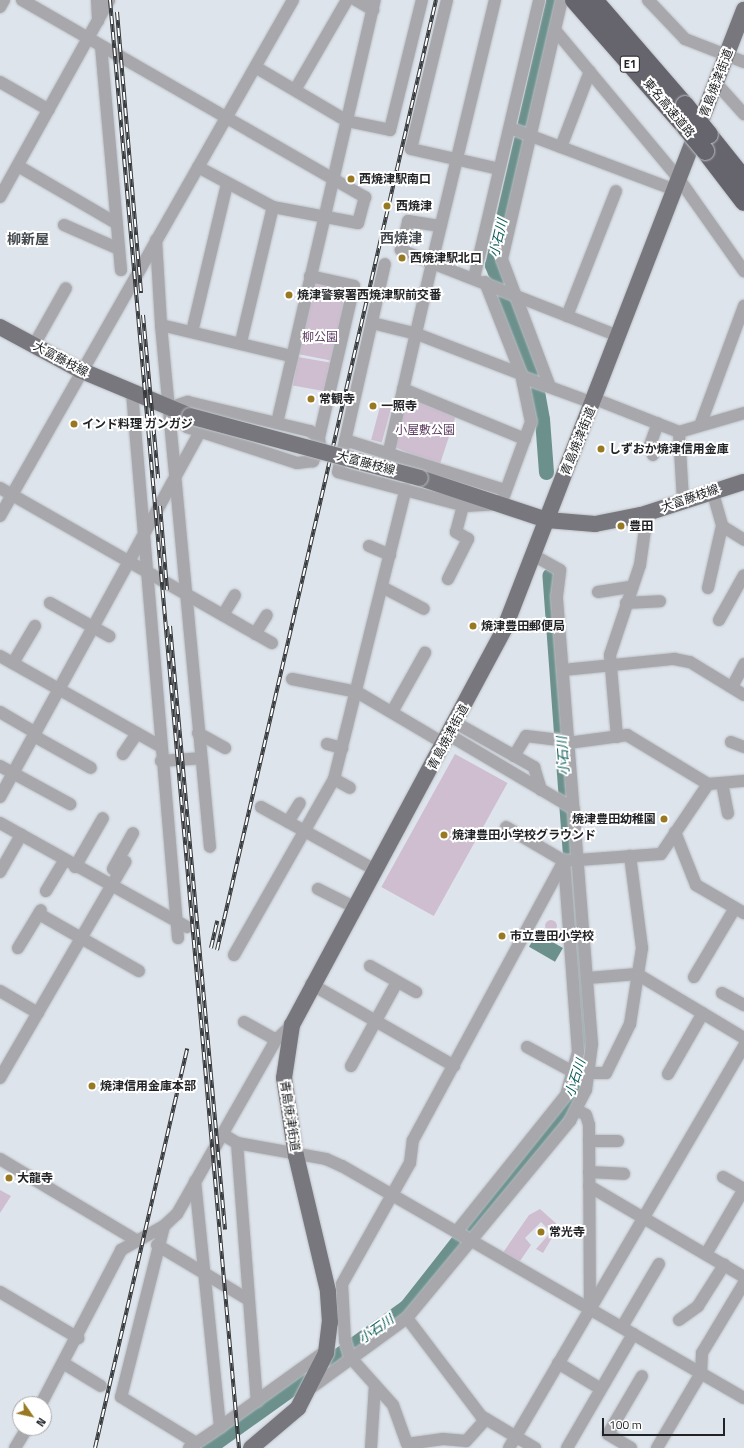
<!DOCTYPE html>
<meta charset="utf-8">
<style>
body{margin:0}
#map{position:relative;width:744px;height:1448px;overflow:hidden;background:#dee4eb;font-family:"Titillium Web","Noto Sans JP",sans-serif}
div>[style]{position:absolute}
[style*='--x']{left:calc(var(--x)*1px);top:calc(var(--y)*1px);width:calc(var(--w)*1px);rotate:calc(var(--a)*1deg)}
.green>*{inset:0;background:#cfbdd0;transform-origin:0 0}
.round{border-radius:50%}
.water>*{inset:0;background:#6c918d;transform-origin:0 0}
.river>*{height:15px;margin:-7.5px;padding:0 7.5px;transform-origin:7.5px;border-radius:7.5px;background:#6c918d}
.roads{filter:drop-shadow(0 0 1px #bcc1c8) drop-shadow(0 0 1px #bcc1c8)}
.minor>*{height:12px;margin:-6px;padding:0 6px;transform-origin:6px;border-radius:6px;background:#a8a8ac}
.major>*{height:16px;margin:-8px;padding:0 8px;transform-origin:8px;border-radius:8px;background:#77777d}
.highway>*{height:18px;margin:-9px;padding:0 9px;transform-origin:9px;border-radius:9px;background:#66656d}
.rail>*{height:4px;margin-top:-2px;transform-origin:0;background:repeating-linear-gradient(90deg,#fff 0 8px,#373a3d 0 16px);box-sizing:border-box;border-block:1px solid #373a3d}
.bridges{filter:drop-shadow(0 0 1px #bcc1c8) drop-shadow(0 0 1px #bcc1c8)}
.major-bridge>*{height:16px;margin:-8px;padding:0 8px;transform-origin:8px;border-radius:8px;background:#77777d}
.highway-bridge>*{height:18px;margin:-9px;padding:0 9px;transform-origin:9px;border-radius:9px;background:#66656d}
.dots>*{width:11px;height:11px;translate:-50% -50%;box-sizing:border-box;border:2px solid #fff;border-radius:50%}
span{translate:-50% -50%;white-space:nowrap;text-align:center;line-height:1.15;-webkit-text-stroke:4px #fff;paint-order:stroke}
.shield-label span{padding:1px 3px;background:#fff;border:1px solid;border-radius:3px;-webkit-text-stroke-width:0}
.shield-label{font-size:11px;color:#212326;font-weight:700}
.street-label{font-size:12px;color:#212326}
.poi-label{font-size:12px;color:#212326;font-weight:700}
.left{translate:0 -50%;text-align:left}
.right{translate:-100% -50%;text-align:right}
.park-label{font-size:12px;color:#5e3d61}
.water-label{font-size:13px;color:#075a56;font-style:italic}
.quarter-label{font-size:14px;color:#454a50;font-weight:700}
.north{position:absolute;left:12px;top:1396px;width:40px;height:40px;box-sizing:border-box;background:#fff;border:1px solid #a6a7a8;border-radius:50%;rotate:124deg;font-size:11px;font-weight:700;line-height:16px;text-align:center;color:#212326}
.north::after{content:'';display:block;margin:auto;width:14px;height:18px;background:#987821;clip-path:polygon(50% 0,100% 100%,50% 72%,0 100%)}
.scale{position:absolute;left:602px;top:1418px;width:123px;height:18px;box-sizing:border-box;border:2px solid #212326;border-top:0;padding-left:5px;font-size:12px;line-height:14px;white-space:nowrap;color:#212326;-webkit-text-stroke:3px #fff;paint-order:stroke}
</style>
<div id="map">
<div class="green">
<div style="clip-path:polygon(314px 282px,347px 287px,349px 292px,333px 361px,298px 354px)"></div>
<div style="left:298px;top:357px;width:35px;height:29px;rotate:10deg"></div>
<div style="clip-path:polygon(410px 397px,456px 415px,439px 467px,395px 447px,407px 399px)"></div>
<div style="left:381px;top:403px;width:11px;height:38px;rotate:15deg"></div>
<div style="left:455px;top:754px;width:60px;height:152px;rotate:29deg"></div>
<div class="round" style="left:545px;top:920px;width:12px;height:12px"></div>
<div style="clip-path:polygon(0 1190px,11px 1196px,0 1213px)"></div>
<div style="clip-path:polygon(540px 1209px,559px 1226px,543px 1253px,536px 1249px,551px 1232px,541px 1222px,525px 1238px,531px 1245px,520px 1261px,502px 1254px,529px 1215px)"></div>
</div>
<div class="water">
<div style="left:537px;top:933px;width:30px;height:16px;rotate:30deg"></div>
</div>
<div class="river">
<div style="--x:546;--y:472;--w:53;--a:-94.3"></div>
<div style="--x:542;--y:419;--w:51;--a:-100.2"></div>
<div style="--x:533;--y:369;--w:112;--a:-111.5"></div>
<div style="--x:492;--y:265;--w:272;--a:-77"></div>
<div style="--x:208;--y:1448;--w:243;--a:-35.5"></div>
<div style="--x:406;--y:1307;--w:271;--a:-51.9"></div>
<div style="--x:573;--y:1094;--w:49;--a:-77.1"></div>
<div style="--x:584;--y:1046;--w:472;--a:-94.2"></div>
</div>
<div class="roads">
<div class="minor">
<div style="--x:22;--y:0;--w:396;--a:29.9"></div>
<div style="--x:365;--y:197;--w:27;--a:105"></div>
<div style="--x:358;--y:223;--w:86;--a:-169.3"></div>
<div style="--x:273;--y:207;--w:85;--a:-151.9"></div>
<div style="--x:97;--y:0;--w:21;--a:87"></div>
<div style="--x:356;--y:0;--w:20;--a:30"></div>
<div style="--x:447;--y:0;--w:153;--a:103.6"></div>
<div style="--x:411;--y:149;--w:90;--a:12.8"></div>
<div style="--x:495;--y:0;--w:270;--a:103.5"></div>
<div style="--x:432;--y:263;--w:200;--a:21.4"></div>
<div style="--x:648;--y:0;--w:54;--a:46.5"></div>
<div style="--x:685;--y:39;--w:63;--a:21.3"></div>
<div style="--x:0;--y:7;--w:8;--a:-60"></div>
<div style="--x:555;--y:30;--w:194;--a:50.2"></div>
<div style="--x:679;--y:179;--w:113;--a:54.8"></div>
<div style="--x:101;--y:46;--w:225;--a:84.9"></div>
<div style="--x:257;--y:68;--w:104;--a:30.5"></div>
<div style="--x:347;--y:121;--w:44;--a:11.8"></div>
<div style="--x:390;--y:130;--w:134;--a:-76.2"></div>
<div style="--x:0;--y:82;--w:56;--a:29.7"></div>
<div style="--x:716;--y:83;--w:42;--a:47.9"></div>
<div style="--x:295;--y:90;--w:104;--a:-60"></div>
<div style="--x:510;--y:128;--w:176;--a:20.6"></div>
<div style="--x:561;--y:147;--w:81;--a:-69.1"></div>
<div style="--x:18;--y:166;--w:113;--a:30.2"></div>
<div style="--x:0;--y:197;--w:225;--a:-61"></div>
<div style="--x:64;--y:225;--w:60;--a:23.6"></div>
<div style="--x:156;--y:240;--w:85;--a:86.6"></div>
<div style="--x:161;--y:325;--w:134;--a:13.4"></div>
<div style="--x:310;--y:276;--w:45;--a:12.8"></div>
<div style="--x:354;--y:286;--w:156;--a:103"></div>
<div style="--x:319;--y:438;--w:8;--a:83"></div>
<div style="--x:320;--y:446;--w:17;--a:115"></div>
<div style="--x:313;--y:461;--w:16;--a:173"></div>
<div style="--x:297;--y:463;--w:116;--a:-161.9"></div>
<div style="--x:187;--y:427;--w:26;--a:-133"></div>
<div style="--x:169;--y:408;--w:20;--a:-18"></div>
<div style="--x:188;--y:402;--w:125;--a:13.4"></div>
<div style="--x:310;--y:431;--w:11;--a:38"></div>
<div style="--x:474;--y:278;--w:285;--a:-76.8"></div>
<div style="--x:485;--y:282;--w:99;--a:68.6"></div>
<div style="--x:567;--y:316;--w:134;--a:-68.6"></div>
<div style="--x:372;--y:323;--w:46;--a:13.7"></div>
<div style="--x:417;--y:334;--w:111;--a:21"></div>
<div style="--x:521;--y:374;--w:49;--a:78.2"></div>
<div style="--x:531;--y:422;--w:87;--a:110.1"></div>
<div style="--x:501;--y:504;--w:36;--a:177"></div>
<div style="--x:465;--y:506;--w:131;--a:-165"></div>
<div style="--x:338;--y:472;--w:213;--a:-77.3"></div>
<div style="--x:161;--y:325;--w:524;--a:84.64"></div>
<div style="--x:192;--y:332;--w:152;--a:-76.7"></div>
<div style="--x:241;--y:342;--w:139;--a:-76.7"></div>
<div style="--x:34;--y:345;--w:65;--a:-60.7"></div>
<div style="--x:522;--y:377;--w:76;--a:20.1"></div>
<div style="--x:550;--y:387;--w:137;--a:-110.6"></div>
<div style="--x:502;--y:259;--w:266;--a:-77"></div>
<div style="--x:403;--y:389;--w:132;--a:22.3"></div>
<div style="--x:132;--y:392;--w:548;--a:85.18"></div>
<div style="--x:595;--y:399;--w:90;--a:21.4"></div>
<div style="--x:277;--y:423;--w:434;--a:-77"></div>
<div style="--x:701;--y:423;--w:125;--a:-69.8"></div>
<div style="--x:345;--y:440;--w:168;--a:17.4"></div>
<div style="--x:389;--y:451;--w:193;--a:-77.1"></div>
<div style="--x:432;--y:263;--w:34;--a:-157"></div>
<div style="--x:401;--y:250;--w:30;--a:-76"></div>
<div style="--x:408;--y:221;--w:33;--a:9"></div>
<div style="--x:653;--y:455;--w:10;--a:-107"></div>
<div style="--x:650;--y:445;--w:23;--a:-70"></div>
<div style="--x:0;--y:488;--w:313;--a:29.7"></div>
<div style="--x:712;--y:490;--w:37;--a:74"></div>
<div style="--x:722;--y:526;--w:26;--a:32"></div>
<div style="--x:683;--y:500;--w:68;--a:-93.4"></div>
<div style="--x:679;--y:432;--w:68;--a:-16.3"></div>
<div style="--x:0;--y:516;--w:593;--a:-60.41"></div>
<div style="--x:369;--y:546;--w:23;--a:23"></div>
<div style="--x:448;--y:579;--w:45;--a:-63.4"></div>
<div style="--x:468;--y:539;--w:14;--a:-150"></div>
<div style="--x:456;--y:532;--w:27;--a:-75"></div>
<div style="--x:382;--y:587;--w:47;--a:27.6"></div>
<div style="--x:708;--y:588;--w:64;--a:-77.3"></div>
<div style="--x:598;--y:592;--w:32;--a:-9"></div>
<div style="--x:50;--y:603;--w:68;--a:29.2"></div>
<div style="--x:626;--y:603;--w:34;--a:-3"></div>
<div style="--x:223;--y:615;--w:23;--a:-59"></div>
<div style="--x:719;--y:620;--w:51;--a:-60.9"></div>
<div style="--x:255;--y:634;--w:22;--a:-58"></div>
<div style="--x:0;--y:656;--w:184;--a:29.4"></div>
<div style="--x:13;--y:663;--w:43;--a:-59.3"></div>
<div style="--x:563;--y:670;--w:112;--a:-5.7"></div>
<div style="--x:674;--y:659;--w:16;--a:11"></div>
<div style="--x:690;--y:662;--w:63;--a:31.4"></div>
<div style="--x:292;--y:679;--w:66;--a:11.3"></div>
<div style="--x:357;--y:692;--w:102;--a:30.6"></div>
<div style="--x:732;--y:687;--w:26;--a:-62"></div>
<div style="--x:0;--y:712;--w:42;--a:30.3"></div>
<div style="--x:392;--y:712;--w:68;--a:-60.8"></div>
<div style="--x:456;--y:723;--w:90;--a:29.4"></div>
<div style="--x:534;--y:767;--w:24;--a:73"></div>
<div style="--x:198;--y:733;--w:31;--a:29"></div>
<div style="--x:449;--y:735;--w:145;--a:30.6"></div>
<div style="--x:34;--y:736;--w:65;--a:29.3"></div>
<div style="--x:617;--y:737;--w:82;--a:-94.9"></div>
<div style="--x:610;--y:655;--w:95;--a:-71.6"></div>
<div style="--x:640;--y:565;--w:37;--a:-82"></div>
<div style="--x:645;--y:528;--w:14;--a:-107"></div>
<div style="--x:731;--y:742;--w:14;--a:21"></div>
<div style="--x:568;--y:743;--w:60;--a:-7.7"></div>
<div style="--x:627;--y:735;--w:95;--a:31.2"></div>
<div style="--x:327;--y:744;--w:16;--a:15"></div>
<div style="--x:123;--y:754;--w:25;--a:-56"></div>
<div style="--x:514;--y:756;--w:23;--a:-59"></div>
<div style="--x:526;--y:736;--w:42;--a:6.8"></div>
<div style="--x:161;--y:761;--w:39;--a:-4"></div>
<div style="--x:0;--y:766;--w:80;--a:28.5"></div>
<div style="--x:334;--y:779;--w:18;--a:29"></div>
<div style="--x:722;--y:783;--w:31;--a:79"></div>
<div style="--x:0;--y:797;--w:416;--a:-61.3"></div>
<div style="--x:261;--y:807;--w:130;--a:28.9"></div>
<div style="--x:288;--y:822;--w:22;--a:-58"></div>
<div style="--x:0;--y:823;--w:214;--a:29.1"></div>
<div style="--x:675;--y:832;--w:57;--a:68.4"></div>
<div style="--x:696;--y:885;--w:56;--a:30.3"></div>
<div style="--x:75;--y:867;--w:56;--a:-60.3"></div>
<div style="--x:113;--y:869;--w:41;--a:-60.9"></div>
<div style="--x:0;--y:872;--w:43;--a:-60.4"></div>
<div style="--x:318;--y:889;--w:40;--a:26.6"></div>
<div style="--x:46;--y:891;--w:35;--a:-59"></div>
<div style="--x:39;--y:914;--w:115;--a:29.7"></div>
<div style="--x:18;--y:948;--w:44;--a:-58.8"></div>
<div style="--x:234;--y:955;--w:202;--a:-60.4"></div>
<div style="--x:334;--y:779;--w:299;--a:-76.1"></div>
<div style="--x:370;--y:966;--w:53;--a:29.5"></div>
<div style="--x:694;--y:977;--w:80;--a:-59.3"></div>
<div style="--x:588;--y:978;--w:49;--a:-4.7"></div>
<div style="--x:637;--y:974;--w:125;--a:30.9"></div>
<div style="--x:311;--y:984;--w:165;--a:29.8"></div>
<div style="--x:0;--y:991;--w:44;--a:30.1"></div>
<div style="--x:722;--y:993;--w:25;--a:29"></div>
<div style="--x:244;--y:1022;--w:37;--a:29"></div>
<div style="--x:527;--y:1047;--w:52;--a:28.5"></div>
<div style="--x:351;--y:1066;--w:96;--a:-61.3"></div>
<div style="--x:590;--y:1073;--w:16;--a:0"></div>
<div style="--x:606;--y:1073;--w:55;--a:-63.9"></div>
<div style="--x:630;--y:1024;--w:77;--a:-81"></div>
<div style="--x:642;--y:948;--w:93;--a:-97.4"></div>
<div style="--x:668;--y:1074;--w:70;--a:-60.2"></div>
<div style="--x:0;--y:1078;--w:250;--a:-59.9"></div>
<div style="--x:577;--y:1110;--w:10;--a:29"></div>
<div style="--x:586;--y:1115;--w:10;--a:73"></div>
<div style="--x:589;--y:1125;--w:182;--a:89.7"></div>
<div style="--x:222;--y:1134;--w:17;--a:31"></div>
<div style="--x:237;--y:1143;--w:90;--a:10.2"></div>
<div style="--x:326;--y:1159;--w:17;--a:24"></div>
<div style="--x:342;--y:1166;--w:464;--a:30"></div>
<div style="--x:589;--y:1141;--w:29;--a:0"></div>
<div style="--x:237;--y:1143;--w:259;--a:85.6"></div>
<div style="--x:0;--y:1159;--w:158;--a:30.8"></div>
<div style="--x:589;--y:1172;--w:35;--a:3"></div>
<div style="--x:723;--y:1177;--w:24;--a:30"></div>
<div style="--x:589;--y:1186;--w:180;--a:30.4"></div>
<div style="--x:164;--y:1226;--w:176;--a:104.1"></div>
<div style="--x:121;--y:1397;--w:88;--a:31.5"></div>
<div style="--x:457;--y:1231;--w:174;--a:-51.3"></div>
<div style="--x:566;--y:1095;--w:45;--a:-74.4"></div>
<div style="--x:578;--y:1052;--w:192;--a:-94.2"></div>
<div style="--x:564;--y:861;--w:67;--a:-149.6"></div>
<div style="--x:157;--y:1245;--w:107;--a:30.9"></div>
<div style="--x:706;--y:1254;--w:75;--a:-59.7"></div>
<div style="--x:0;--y:1292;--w:91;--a:30.5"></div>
<div style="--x:407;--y:1318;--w:123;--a:52.9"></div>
<div style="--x:481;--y:1416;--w:63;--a:30.7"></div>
<div style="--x:679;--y:1320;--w:24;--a:-36"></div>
<div style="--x:698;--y:1306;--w:49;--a:-57.6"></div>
<div style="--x:622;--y:1327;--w:73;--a:-59.6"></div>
<div style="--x:63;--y:1363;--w:44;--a:31.2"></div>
<div style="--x:558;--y:1363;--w:50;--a:31.2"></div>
<div style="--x:311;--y:1388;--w:119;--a:-36.1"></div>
<div style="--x:407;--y:1318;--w:256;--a:-50.4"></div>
<div style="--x:570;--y:1121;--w:35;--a:-63"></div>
<div style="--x:586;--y:1090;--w:46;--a:-82.6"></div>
<div style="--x:592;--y:1044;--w:449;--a:-94.5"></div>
<div style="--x:557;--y:596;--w:26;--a:-83"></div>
<div style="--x:560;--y:570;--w:31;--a:-151"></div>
<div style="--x:41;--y:1404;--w:174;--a:-62.5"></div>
<div style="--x:121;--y:1250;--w:49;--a:-29.2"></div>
<div style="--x:164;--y:1226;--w:18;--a:-43"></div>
<div style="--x:177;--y:1214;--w:200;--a:-60.4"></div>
<div style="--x:276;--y:1040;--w:22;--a:-43"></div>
<div style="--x:486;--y:1419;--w:30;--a:132"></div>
<div style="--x:466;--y:1441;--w:23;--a:-175"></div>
<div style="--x:443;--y:1439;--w:36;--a:172"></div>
<div style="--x:407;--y:1444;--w:41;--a:-109.7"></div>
<div style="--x:393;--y:1405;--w:64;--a:-131.9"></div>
<div style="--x:350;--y:1357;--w:17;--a:-107"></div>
<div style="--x:345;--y:1341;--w:57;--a:-93"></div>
<div style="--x:342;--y:1284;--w:139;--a:-60.7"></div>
<div style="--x:410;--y:1163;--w:23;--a:-83"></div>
<div style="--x:413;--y:1140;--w:317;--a:-61.6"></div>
<div style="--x:564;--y:861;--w:97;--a:-4.1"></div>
<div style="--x:661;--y:854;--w:84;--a:-56.1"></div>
<div style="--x:708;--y:784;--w:36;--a:-5"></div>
<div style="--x:220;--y:1427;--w:132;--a:-35.7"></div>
<div style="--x:15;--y:1448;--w:23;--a:-59"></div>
<div style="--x:189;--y:1448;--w:37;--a:-34"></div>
<div style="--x:220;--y:1427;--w:247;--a:-95.8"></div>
<div style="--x:371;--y:1448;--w:63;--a:-86.4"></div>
<div style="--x:509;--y:1448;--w:466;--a:-59.7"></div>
<div style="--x:567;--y:1448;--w:132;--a:-59.9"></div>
<div style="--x:631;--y:1448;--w:27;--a:-149"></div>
<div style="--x:608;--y:1434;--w:67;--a:-59.6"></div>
<div style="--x:657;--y:1448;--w:87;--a:-59.6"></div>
<div style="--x:701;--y:1373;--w:20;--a:-87"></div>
<div style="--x:702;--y:1353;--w:82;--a:-59"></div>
</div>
<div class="major">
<div style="--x:0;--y:327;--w:91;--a:28.3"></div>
<div style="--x:80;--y:370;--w:119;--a:22.7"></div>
<div style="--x:420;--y:478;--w:134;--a:18.3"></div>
<div style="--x:547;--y:520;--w:48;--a:4.8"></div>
<div style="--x:595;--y:524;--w:47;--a:-11.1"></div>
<div style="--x:641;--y:515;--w:108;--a:-17.8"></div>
<div style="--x:251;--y:1448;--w:62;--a:-40.4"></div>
<div style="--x:298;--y:1408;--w:62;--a:-63"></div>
<div style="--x:326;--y:1353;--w:31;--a:-83"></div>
<div style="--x:330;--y:1322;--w:31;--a:-94"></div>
<div style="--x:328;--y:1291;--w:139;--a:-103.3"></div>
<div style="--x:296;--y:1156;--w:79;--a:-98.7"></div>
<div style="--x:284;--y:1078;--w:54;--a:-81.4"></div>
<div style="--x:292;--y:1025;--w:451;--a:-61.8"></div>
<div style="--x:505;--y:627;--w:662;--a:-68.83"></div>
</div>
<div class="highway">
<div style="--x:574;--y:0;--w:170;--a:48.8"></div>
<div style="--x:594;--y:0;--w:139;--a:49.1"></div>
<div style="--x:709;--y:135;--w:56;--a:51.5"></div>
<div style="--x:705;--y:151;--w:64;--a:52.6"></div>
</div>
</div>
<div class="rail">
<div style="--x:110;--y:0;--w:1454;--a:84.91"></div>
<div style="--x:117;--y:12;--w:282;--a:85.1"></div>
<div style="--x:143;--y:315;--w:164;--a:84.7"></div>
<div style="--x:160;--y:506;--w:84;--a:85.2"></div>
<div style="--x:170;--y:626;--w:606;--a:84.79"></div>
<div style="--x:211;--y:948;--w:28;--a:-77"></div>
<div style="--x:217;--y:950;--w:975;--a:-77.02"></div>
<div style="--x:95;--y:1448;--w:410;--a:-77"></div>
</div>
<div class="bridges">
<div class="major-bridge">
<div style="--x:190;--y:416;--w:238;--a:15.1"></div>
</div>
<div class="highway-bridge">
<div style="--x:685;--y:105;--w:38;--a:51"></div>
<div style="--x:686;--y:128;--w:30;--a:50"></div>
</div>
</div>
<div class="dots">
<div style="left:351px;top:179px;background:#987821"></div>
<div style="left:387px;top:206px;background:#987821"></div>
<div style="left:402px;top:258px;background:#987821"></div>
<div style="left:289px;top:295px;background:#987821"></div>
<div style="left:311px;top:399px;background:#987821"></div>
<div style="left:373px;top:406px;background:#987821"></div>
<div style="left:74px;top:424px;background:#987821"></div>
<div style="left:601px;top:449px;background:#987821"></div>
<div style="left:621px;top:526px;background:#987821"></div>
<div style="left:473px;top:626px;background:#987821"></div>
<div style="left:664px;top:819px;background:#987821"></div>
<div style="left:444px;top:835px;background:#987821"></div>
<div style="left:502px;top:936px;background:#987821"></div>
<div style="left:92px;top:1086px;background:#987821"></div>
<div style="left:9px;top:1178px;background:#987821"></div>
<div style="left:541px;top:1232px;background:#987821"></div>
</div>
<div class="shield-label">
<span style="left:630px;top:64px">E1</span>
</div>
<div class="street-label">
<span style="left:716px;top:83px;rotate:-69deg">青島焼津街道</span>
<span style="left:669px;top:108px;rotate:50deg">東名高速道路</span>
<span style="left:61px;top:359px;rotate:28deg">大富藤枝線</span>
<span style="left:578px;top:441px;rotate:-68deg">青島焼津街道</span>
<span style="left:366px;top:463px;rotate:15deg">大富藤枝線</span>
<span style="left:690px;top:498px;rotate:-19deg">大富藤枝線</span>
<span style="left:448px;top:737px;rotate:-62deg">青島焼津街道</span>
<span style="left:290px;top:1116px;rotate:81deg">青島焼津街道</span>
</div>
<div class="poi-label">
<span class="left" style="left:359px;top:179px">西焼津駅南口</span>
<span class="left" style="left:396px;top:206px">西焼津</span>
<span class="left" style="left:410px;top:258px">西焼津駅北口</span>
<span class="left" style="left:297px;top:295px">焼津警察署西焼津駅前交番</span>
<span class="left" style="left:319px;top:399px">常観寺</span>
<span class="left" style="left:381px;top:406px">一照寺</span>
<span class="left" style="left:82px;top:424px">インド料理 ガンガジ</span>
<span class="left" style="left:609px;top:449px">しずおか焼津信用金庫</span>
<span class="left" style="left:629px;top:526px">豊田</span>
<span class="left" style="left:481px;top:626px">焼津豊田郵便局</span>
<span class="right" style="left:656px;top:819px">焼津豊田幼稚園</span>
<span class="left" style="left:452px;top:835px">焼津豊田小学校グラウンド</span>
<span class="left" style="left:510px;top:936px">市立豊田小学校</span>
<span class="left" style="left:100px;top:1086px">焼津信用金庫本部</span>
<span class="left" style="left:17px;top:1178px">大龍寺</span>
<span class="left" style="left:549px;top:1232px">常光寺</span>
</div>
<div class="park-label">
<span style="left:320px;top:337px">柳公園</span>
<span style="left:425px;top:430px">小屋敷公園</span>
</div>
<div class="water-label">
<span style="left:498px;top:238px;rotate:-77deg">小石川</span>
<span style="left:563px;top:756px;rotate:-94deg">小石川</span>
<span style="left:575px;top:1078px;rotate:-72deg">小石川</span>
<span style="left:376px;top:1329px;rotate:-35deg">小石川</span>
</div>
<div class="quarter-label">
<span style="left:401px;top:238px">西焼津</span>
<span style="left:28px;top:239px">柳新屋</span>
</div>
<div class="north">N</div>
<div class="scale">100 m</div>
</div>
